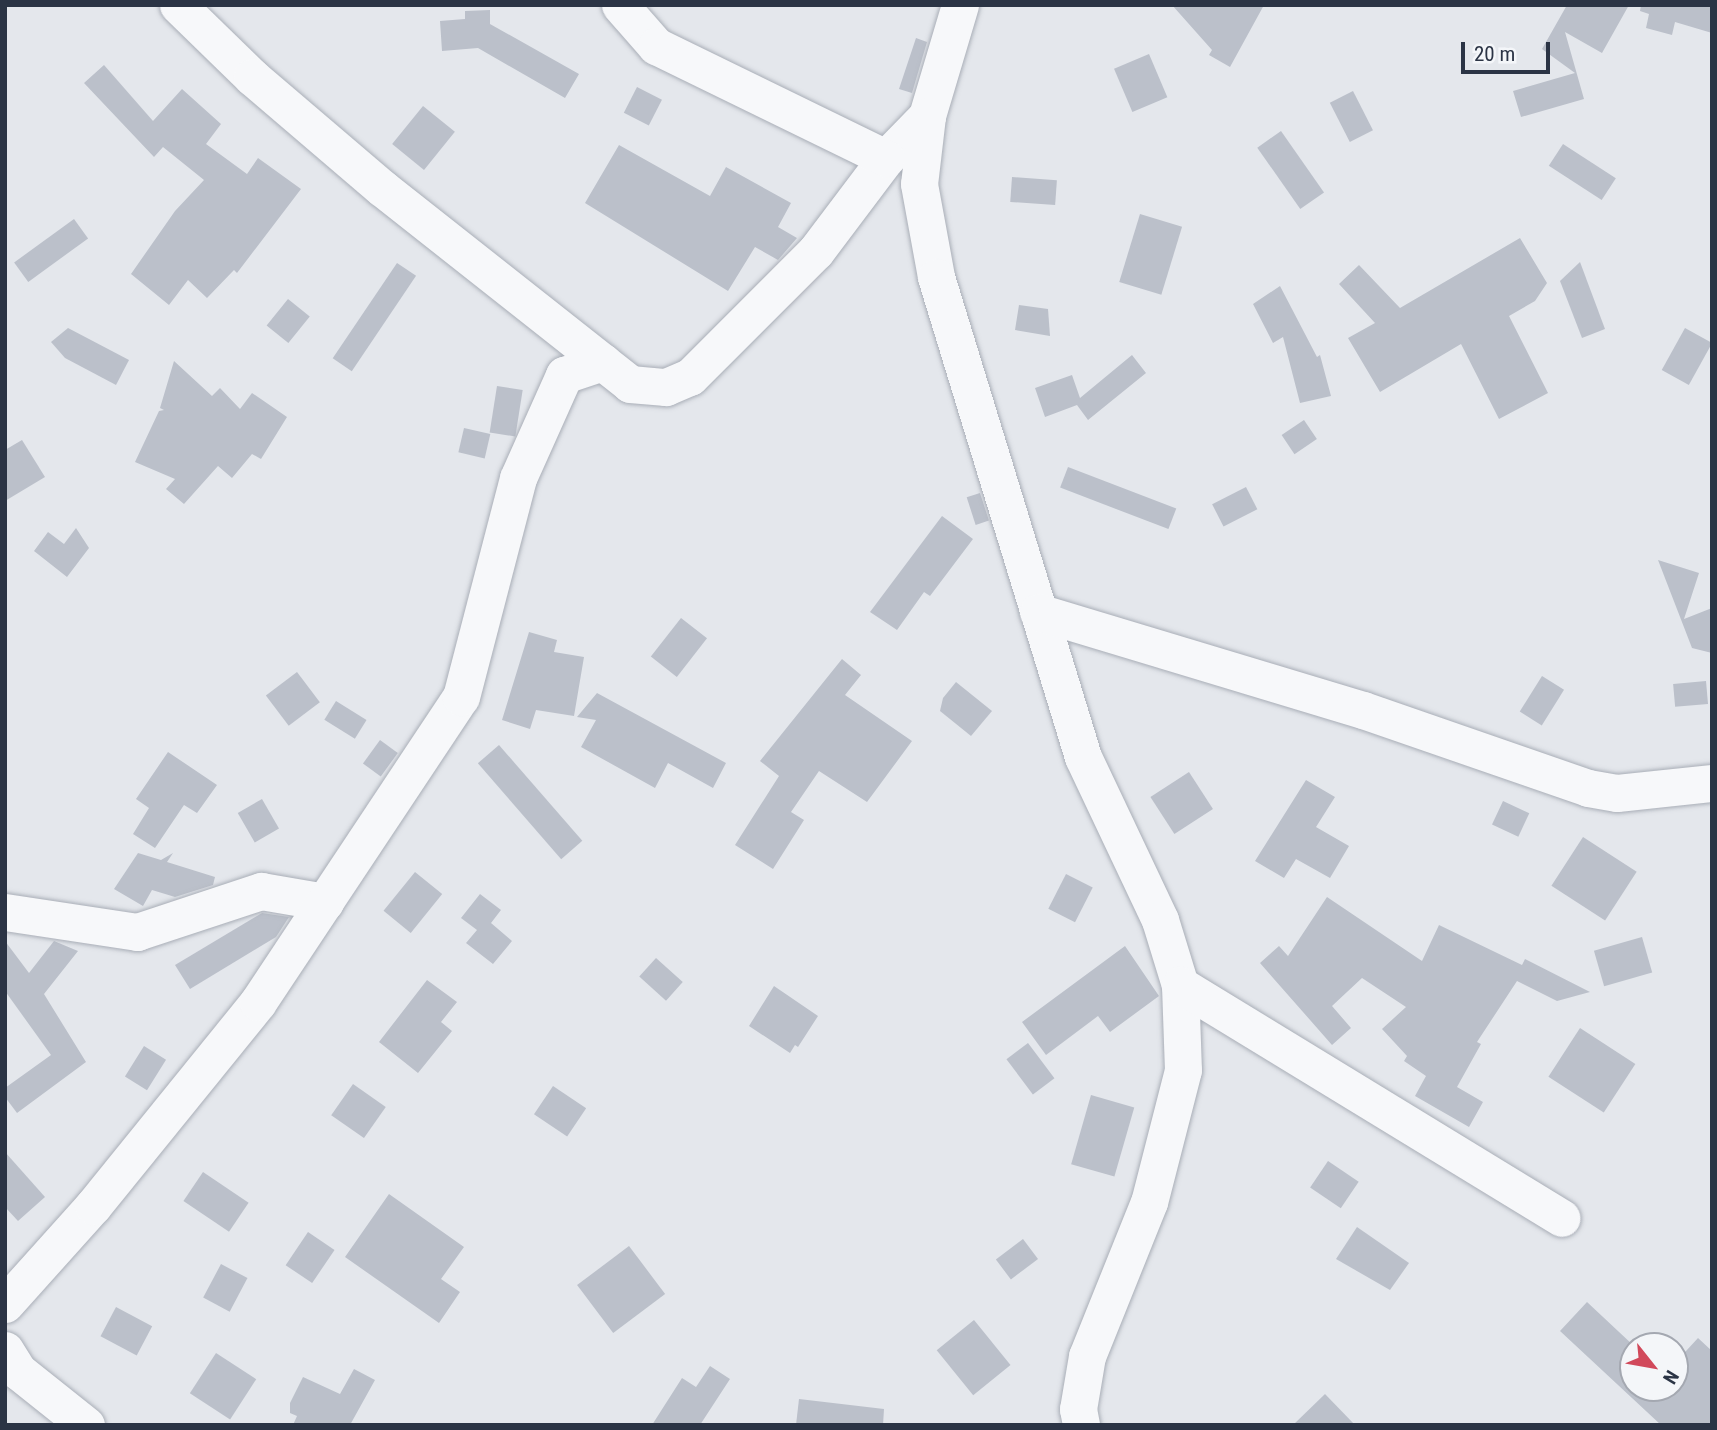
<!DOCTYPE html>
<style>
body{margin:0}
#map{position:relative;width:1717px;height:1430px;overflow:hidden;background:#e4e7ec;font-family:"Roboto Condensed",sans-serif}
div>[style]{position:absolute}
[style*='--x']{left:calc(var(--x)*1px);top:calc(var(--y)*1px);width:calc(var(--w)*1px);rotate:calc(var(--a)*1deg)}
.building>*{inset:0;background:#bbc0ca;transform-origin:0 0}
.roads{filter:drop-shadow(0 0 2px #a9aeb7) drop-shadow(0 0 2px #a9aeb7)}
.minor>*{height:37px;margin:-18.5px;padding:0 18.5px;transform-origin:18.5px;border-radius:18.5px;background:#f7f8fa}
span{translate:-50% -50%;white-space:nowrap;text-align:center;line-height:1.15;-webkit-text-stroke:5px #f4f6f9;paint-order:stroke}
.frame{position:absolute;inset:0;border:7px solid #2b3445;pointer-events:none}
.north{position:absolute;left:1619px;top:1332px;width:70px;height:70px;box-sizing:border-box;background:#f4f6f9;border:2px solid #a4a8b1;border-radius:50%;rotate:121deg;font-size:19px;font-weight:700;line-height:28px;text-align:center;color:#2b3445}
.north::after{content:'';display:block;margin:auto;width:24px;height:32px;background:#d1495b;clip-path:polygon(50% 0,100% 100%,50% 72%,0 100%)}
.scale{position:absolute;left:1461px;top:42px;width:89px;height:32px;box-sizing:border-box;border:4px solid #2b3445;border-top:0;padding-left:9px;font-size:21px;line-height:24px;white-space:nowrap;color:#2b3445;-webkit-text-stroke:5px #f4f6f9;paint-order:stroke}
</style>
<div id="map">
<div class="building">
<div style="clip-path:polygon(1172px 5px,1264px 5px,1230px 67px,1209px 55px,1212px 50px)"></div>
<div style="clip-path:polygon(1567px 5px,1629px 5px,1602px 53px,1565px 32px,1584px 99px,1521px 117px,1513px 91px,1575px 73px,1542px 49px)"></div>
<div style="clip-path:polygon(1641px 5px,1712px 5px,1712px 33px,1675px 22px,1672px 35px,1646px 28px,1649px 14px,1640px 11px)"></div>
<div style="clip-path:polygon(490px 10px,490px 24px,579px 74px,565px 98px,478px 48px,442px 51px,440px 21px,465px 19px,465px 11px)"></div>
<div style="clip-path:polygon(916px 38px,927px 42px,912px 93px,899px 89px)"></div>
<div style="left:1149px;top:54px;width:47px;height:38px;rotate:67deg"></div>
<div style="clip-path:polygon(104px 65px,153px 121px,182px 89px,221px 124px,206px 144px,247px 174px,258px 158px,301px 189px,237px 273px,234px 270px,207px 298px,188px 280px,169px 305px,131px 274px,175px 211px,204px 180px,163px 147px,154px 157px,84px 83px)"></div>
<div style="left:637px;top:87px;width:28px;height:29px;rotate:27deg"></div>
<div style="left:1353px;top:91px;width:44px;height:26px;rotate:63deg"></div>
<div style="left:423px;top:106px;width:41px;height:49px;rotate:39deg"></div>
<div style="left:1281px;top:131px;width:75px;height:29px;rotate:55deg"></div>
<div style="left:1563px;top:144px;width:63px;height:26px;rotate:33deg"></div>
<div style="clip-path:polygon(619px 145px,710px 196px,726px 167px,791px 203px,778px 227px,797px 238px,778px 260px,755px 247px,728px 291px,585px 203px)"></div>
<div style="left:1012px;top:177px;width:45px;height:25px;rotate:4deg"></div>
<div style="left:1140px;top:214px;width:44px;height:71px;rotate:17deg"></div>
<div style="left:74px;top:219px;width:24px;height:74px;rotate:54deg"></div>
<div style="clip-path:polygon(1520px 238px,1547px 283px,1535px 301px,1509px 316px,1548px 393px,1499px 419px,1461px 344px,1380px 392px,1348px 338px,1375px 323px,1339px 284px,1359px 265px,1400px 308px)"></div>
<div style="clip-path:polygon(1580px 262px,1605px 329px,1582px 338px,1560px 281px)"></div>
<div style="left:397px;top:263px;width:23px;height:115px;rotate:34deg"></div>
<div style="clip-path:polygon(1280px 286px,1317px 357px,1320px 355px,1331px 396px,1300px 403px,1283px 337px,1273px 343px,1253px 304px)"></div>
<div style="left:288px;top:299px;width:28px;height:34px;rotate:39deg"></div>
<div style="clip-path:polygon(1019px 305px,1048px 309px,1050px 336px,1015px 330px)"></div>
<div style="clip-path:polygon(68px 328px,129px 360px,116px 385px,65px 358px,51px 342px)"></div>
<div style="left:1685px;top:328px;width:31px;height:48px;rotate:29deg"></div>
<div style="clip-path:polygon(1132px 355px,1146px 373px,1088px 420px,1077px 405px,1045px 417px,1035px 388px,1072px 375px,1080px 398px)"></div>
<div style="clip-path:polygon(174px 361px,212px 396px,220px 388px,240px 409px,252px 393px,287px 417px,261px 459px,252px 454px,232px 478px,218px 466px,184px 504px,166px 489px,175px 479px,135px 462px,159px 411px,164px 410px,160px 408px)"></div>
<div style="left:497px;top:386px;width:26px;height:47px;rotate:9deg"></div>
<div style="left:1304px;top:420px;width:23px;height:27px;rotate:56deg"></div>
<div style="left:464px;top:428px;width:27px;height:25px;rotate:13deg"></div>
<div style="clip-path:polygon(22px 440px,45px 477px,5px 501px,5px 450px)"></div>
<div style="left:1068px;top:467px;width:116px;height:22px;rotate:21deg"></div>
<div style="left:1246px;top:487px;width:25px;height:38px;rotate:63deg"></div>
<div style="left:980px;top:493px;width:29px;height:14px;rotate:72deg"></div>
<div style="clip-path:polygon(942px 516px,973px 539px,930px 596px,924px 592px,897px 630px,870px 612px)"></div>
<div style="clip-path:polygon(76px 528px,89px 548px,67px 577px,34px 551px,48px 532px,64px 544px)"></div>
<div style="clip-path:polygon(1658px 560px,1699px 573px,1684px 619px,1712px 608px,1712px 653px,1692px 648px)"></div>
<div style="left:681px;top:618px;width:33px;height:49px;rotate:38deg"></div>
<div style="clip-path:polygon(529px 632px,557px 640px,554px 652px,584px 657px,574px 716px,536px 710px,530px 729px,502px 720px)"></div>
<div style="clip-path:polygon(842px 659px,861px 675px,845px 695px,912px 741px,867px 802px,819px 771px,791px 812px,804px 820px,773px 869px,735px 845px,779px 776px,760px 761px)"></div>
<div style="left:297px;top:672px;width:38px;height:39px;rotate:53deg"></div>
<div style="left:1542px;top:676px;width:26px;height:42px;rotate:32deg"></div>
<div style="left:1706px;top:681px;width:23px;height:33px;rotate:85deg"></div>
<div style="clip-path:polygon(956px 682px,992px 711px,971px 736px,940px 711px,943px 698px)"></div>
<div style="clip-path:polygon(597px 693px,726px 763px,713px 788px,668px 763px,655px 788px,581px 747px,596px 720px,577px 717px)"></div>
<div style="left:336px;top:701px;width:36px;height:22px;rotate:32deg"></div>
<div style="left:380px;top:740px;width:22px;height:29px;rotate:36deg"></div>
<div style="left:499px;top:745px;width:127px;height:28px;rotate:49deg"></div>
<div style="clip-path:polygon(168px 752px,217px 785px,197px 813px,184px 805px,155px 848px,133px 834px,149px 808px,136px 799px)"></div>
<div style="left:1189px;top:772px;width:44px;height:46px;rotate:57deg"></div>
<div style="clip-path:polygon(1306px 780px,1335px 797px,1316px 827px,1349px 846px,1330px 878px,1296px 859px,1284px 878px,1255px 861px)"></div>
<div style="left:262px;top:799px;width:34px;height:28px;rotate:60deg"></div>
<div style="left:1503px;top:801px;width:29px;height:26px;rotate:25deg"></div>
<div style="left:1583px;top:837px;width:64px;height:58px;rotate:33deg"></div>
<div style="clip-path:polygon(138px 853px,161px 860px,173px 853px,167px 862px,215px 877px,213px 885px,175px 897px,152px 890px,143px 906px,114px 889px)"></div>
<div style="left:415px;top:872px;width:35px;height:50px;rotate:39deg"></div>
<div style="left:1066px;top:874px;width:30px;height:39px;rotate:27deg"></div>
<div style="clip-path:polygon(480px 894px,501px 910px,491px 923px,512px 941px,493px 964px,466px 943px,477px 930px,461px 918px)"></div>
<div style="clip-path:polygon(1327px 897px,1422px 961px,1439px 925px,1522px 965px,1525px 959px,1590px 992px,1557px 1001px,1517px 981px,1477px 1042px,1481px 1044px,1457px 1087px,1483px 1102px,1469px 1127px,1415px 1096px,1426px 1076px,1404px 1061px,1407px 1056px,1382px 1029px,1406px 1007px,1362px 978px,1332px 1006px,1351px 1028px,1332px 1045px,1260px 963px,1279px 946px,1288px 956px)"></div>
<div style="clip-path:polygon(262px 913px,289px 917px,276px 937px,190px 989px,175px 965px)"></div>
<div style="left:1642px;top:937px;width:37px;height:50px;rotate:74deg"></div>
<div style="clip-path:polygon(5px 941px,29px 973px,54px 941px,78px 951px,44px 994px,86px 1062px,17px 1113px,5px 1097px,5px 1088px,51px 1055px,5px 991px)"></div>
<div style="clip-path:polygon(1125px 946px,1159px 996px,1110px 1032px,1098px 1016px,1046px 1055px,1022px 1022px)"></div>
<div style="left:656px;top:958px;width:36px;height:25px;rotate:42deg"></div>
<div style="clip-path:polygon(427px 980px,457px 1002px,441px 1022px,452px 1031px,418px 1073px,379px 1042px)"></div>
<div style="clip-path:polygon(774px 986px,818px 1016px,798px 1047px,795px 1045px,790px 1053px,749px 1026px)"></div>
<div style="left:1580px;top:1028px;width:66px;height:58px;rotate:33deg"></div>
<div style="left:1028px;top:1043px;width:44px;height:27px;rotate:53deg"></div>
<div style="left:144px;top:1046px;width:26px;height:36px;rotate:32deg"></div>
<div style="left:353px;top:1084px;width:40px;height:38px;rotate:35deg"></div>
<div style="left:553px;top:1086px;width:40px;height:34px;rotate:34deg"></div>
<div style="left:1091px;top:1095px;width:45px;height:72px;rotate:16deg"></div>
<div style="clip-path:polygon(5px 1152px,45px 1197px,18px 1221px,5px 1207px)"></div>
<div style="left:1328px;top:1161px;width:37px;height:32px;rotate:34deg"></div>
<div style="left:203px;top:1172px;width:55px;height:35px;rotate:34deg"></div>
<div style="clip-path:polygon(389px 1194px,464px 1247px,441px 1279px,460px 1292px,439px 1323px,345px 1257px)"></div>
<div style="clip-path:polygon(1357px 1227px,1409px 1263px,1390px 1290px,1336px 1259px)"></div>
<div style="left:308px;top:1232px;width:32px;height:40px;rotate:34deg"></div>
<div style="left:1023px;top:1239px;width:25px;height:34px;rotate:53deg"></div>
<div style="left:629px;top:1246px;width:60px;height:65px;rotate:53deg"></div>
<div style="left:221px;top:1264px;width:30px;height:38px;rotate:28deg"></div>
<div style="clip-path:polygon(1587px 1302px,1634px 1346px,1633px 1388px,1675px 1388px,1675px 1363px,1698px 1338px,1712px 1351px,1712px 1425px,1661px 1425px,1560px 1331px)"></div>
<div style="left:116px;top:1307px;width:41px;height:33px;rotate:28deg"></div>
<div style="left:974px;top:1320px;width:58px;height:48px;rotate:51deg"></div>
<div style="left:216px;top:1353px;width:48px;height:48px;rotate:33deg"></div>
<div style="clip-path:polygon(710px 1366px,730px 1379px,700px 1425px,652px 1425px,682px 1378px,696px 1387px)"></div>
<div style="clip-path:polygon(354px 1369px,375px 1380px,350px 1425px,293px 1425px,297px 1416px,290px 1413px,290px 1403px,303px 1377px,340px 1394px)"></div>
<div style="clip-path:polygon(1325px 1394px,1355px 1425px,1293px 1425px)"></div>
<div style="clip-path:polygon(799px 1399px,884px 1409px,883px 1425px,796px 1425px)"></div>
</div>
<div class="roads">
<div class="minor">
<div style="--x:178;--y:5;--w:103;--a:44.2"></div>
<div style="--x:252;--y:77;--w:171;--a:40.5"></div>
<div style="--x:382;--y:188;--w:316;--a:38.3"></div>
<div style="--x:630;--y:384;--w:36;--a:5"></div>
<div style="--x:666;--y:387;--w:26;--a:-23"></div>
<div style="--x:690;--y:377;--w:178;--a:-45"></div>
<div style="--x:816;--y:251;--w:116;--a:-53"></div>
<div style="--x:886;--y:158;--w:59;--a:-45.7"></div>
<div style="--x:620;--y:5;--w:55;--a:48.7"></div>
<div style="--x:656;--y:46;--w:256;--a:26"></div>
<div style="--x:960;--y:5;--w:116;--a:106.6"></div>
<div style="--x:927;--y:116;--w:68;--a:96.7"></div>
<div style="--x:919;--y:184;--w:95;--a:79.6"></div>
<div style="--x:936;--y:277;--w:502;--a:72.97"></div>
<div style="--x:1083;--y:757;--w:180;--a:64.7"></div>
<div style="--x:1160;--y:920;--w:68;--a:72.9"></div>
<div style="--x:1180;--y:985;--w:85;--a:88"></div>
<div style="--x:1183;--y:1070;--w:136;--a:104.4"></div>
<div style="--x:1149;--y:1202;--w:166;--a:111.9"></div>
<div style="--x:1087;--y:1356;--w:54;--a:99.6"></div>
<div style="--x:1078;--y:1409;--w:16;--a:79"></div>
<div style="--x:1038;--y:612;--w:339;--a:16.8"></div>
<div style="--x:1363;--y:710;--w:238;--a:19.1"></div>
<div style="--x:1588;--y:788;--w:29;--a:10"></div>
<div style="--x:1617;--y:793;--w:96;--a:-6"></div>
<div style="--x:5;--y:912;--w:134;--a:8.6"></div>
<div style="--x:137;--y:932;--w:131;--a:-18.3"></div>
<div style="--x:261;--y:891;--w:65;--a:9.8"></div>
<div style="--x:1180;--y:985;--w:447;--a:31.4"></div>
<div style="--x:5;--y:1304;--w:132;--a:-48.1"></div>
<div style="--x:93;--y:1206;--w:262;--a:-51"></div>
<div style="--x:258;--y:1002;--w:366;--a:-56.4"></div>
<div style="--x:461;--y:697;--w:226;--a:-75.4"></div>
<div style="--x:518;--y:478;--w:113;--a:-65.9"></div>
<div style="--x:564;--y:375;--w:41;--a:-18.4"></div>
<div style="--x:5;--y:1350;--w:25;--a:58"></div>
<div style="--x:18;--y:1371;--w:87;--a:38.5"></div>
</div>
</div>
<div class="frame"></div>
<div class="north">N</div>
<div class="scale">20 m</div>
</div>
